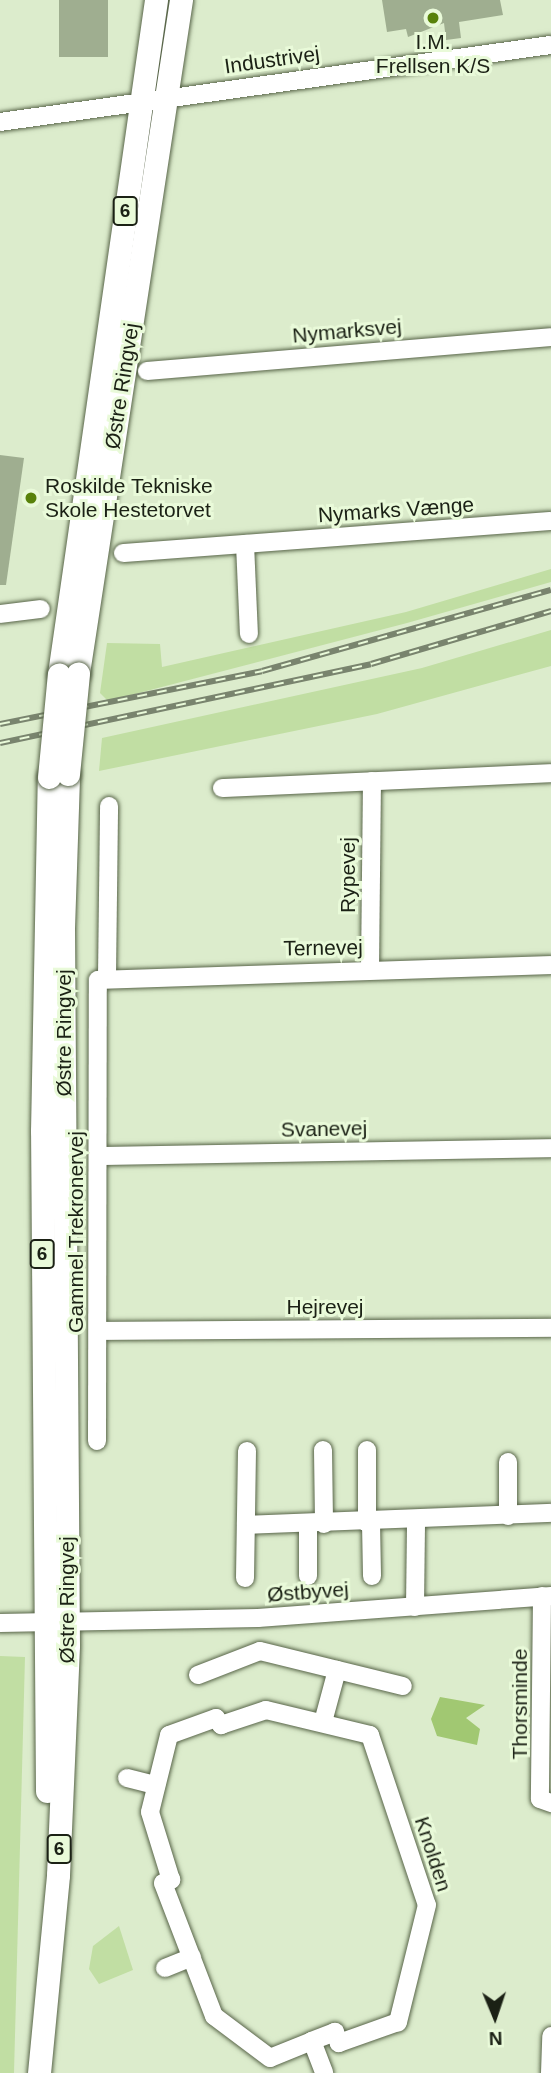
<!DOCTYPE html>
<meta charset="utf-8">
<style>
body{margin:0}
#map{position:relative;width:551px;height:2073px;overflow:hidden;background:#dceccc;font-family:Arial,sans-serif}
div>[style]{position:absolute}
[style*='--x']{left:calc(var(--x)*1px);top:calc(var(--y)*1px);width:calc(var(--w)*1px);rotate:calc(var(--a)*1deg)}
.green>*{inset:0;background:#c1dea3}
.water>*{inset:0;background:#a1c872}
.building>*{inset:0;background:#9fae90;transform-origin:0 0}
.roads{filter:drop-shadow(0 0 2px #586549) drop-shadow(0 0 2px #586549)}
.minor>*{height:18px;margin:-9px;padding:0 9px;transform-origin:9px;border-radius:9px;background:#fff}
.major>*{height:23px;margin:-11.5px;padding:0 11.5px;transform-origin:11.5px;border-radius:11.5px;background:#fff}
.rail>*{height:6px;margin-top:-3px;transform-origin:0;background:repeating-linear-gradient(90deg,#e9fad9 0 10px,#79846e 0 20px);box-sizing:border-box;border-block:2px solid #79846e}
.bridges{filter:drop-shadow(0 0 2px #586549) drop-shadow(0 0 2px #586549)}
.major-bridge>*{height:23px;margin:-11.5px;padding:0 11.5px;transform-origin:11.5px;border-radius:11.5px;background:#fff}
.dots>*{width:19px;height:19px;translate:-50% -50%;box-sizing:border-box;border:4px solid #e9fad9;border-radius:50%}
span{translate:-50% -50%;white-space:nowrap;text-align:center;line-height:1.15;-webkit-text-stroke:6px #e9fad9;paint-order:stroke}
.shield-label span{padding:2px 5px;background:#e9fad9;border:2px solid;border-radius:5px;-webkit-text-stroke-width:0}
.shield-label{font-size:19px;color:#1b2115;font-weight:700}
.poi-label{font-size:21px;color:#1b2115}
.left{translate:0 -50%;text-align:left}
.street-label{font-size:21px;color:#1b2115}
.north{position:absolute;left:460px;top:1982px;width:70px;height:70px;-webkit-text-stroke:5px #e9fad9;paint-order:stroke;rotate:178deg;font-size:19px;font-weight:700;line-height:28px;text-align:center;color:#1b2115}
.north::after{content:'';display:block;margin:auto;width:24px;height:32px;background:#1b2115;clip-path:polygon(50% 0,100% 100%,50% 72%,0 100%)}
</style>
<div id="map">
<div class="green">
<div style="clip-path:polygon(551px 569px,551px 582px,407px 623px,108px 701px,100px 693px,107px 643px,160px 644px,162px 667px,406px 612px)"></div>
<div style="clip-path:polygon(551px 630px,551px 666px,377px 714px,99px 771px,102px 738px,422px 668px)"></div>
<div style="clip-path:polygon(0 1656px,25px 1657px,14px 2073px,0 2073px)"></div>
<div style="clip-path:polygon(119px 1926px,133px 1970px,99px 1984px,89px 1969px,93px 1946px)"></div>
</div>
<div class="water">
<div style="clip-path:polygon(440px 1697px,485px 1705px,466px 1718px,480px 1729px,477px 1745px,437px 1736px,431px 1719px)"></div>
</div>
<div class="building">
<div style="left:59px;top:0;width:49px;height:57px"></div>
<div style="clip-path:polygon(382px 0,500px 0,503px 15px,459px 22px,461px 38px,446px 40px,444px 23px,408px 37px,406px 29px,387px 32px)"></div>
<div style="clip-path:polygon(0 455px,24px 458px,6px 585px,0 585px)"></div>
</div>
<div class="roads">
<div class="minor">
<div style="--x:0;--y:122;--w:556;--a:-7.96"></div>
<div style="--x:147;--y:371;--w:405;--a:-4.8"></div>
<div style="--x:245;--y:544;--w:90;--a:87.5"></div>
<div style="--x:123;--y:553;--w:429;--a:-4.3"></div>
<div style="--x:0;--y:614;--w:41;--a:-7"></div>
<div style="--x:222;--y:788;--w:329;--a:-2.6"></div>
<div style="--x:370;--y:970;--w:189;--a:-89.4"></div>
<div style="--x:107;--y:976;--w:170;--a:-89.3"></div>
<div style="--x:98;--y:1156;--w:453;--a:-1"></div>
<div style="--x:99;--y:1331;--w:452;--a:-0.4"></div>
<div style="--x:97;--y:1441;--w:461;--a:-89.9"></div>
<div style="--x:98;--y:980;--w:453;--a:-1.9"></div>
<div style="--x:323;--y:1450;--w:74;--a:89.2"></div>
<div style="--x:367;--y:1450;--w:73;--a:90"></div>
<div style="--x:508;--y:1462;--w:54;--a:90"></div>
<div style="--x:371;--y:1523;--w:53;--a:88.9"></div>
<div style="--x:246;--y:1525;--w:305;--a:-2.3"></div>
<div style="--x:308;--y:1576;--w:52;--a:-90"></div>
<div style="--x:245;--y:1578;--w:127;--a:-89.1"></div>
<div style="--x:542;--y:1596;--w:203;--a:90.6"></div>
<div style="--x:540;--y:1799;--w:12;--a:20"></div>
<div style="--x:415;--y:1607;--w:84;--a:-89.3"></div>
<div style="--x:0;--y:1623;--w:258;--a:-1.1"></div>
<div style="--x:258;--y:1618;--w:294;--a:-4.3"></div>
<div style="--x:198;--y:1675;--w:66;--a:-21.2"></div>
<div style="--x:260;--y:1651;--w:147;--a:13.8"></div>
<div style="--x:323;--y:1722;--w:54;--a:-74.9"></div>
<div style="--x:127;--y:1778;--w:30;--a:14"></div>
<div style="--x:165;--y:1968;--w:29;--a:-22"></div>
<div style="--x:312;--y:2041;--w:45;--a:158"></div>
<div style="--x:270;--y:2058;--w:70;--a:-143.1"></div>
<div style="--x:214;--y:2016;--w:142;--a:-111"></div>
<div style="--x:163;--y:1883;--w:9;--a:-21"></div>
<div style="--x:171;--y:1880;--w:71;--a:-107.2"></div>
<div style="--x:150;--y:1812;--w:79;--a:-76.1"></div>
<div style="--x:169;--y:1735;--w:50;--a:-19.9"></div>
<div style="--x:216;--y:1718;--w:9;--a:54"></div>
<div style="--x:221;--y:1725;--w:47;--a:-18.4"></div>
<div style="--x:266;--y:1710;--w:107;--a:13.5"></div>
<div style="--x:370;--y:1735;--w:179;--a:71.5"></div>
<div style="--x:427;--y:1905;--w:121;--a:103.9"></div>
<div style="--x:398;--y:2022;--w:63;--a:160.4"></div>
<div style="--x:339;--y:2043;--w:12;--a:-110"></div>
<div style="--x:335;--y:2032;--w:25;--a:159"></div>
<div style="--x:312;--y:2041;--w:34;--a:69"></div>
<div style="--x:550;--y:2073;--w:37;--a:-88"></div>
</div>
<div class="major">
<div style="--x:78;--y:673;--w:681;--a:-81.3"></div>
<div style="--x:59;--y:674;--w:681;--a:-81.81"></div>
<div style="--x:47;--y:1791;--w:660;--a:-90.43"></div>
<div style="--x:42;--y:1131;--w:354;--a:-88.9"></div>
<div style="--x:39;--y:2073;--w:199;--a:-84.5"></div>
<div style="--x:58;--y:1875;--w:230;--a:-87.5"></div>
<div style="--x:68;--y:1645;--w:717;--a:-90.4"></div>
<div style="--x:63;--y:928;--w:154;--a:-88.1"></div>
</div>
</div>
<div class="rail">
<div style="--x:0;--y:724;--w:267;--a:-11.4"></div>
<div style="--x:262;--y:671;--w:300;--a:-15.7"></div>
<div style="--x:0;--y:743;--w:379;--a:-12"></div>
<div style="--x:371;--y:664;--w:188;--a:-16.4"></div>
</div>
<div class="bridges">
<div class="major-bridge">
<div style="--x:68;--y:774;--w:101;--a:-84.3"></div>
<div style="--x:49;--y:777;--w:103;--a:-84.5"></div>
</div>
</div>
<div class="dots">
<div style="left:433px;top:18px;background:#58820a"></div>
<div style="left:31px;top:498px;background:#58820a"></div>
</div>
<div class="shield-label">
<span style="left:125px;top:211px">6</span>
<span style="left:42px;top:1254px">6</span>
<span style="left:59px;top:1849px">6</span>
</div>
<div class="poi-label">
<span style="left:433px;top:54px">I.M.<br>Frellsen K/S</span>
<span class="left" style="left:45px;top:498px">Roskilde Tekniske<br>Skole Hestetorvet</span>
</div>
<div class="street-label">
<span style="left:272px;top:60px;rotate:-8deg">Industrivej</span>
<span style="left:347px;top:331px;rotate:-5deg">Nymarksvej</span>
<span style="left:122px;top:386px;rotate:-81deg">Østre Ringvej</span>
<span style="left:396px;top:510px;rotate:-4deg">Nymarks Vænge</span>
<span style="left:348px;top:875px;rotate:-90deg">Rypevej</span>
<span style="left:323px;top:948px;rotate:-1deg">Ternevej</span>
<span style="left:64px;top:1033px;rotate:-90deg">Østre Ringvej</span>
<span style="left:324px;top:1129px;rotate:-1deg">Svanevej</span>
<span style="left:76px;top:1232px;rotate:-90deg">Gammel Trekronervej</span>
<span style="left:325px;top:1307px">Hejrevej</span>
<span style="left:308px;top:1592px;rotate:-4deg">Østbyvej</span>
<span style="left:67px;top:1600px;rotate:-90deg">Østre Ringvej</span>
<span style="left:520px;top:1704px;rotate:-90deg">Thorsminde</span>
<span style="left:433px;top:1854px;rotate:72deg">Knolden</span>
</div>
<div class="north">N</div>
</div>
